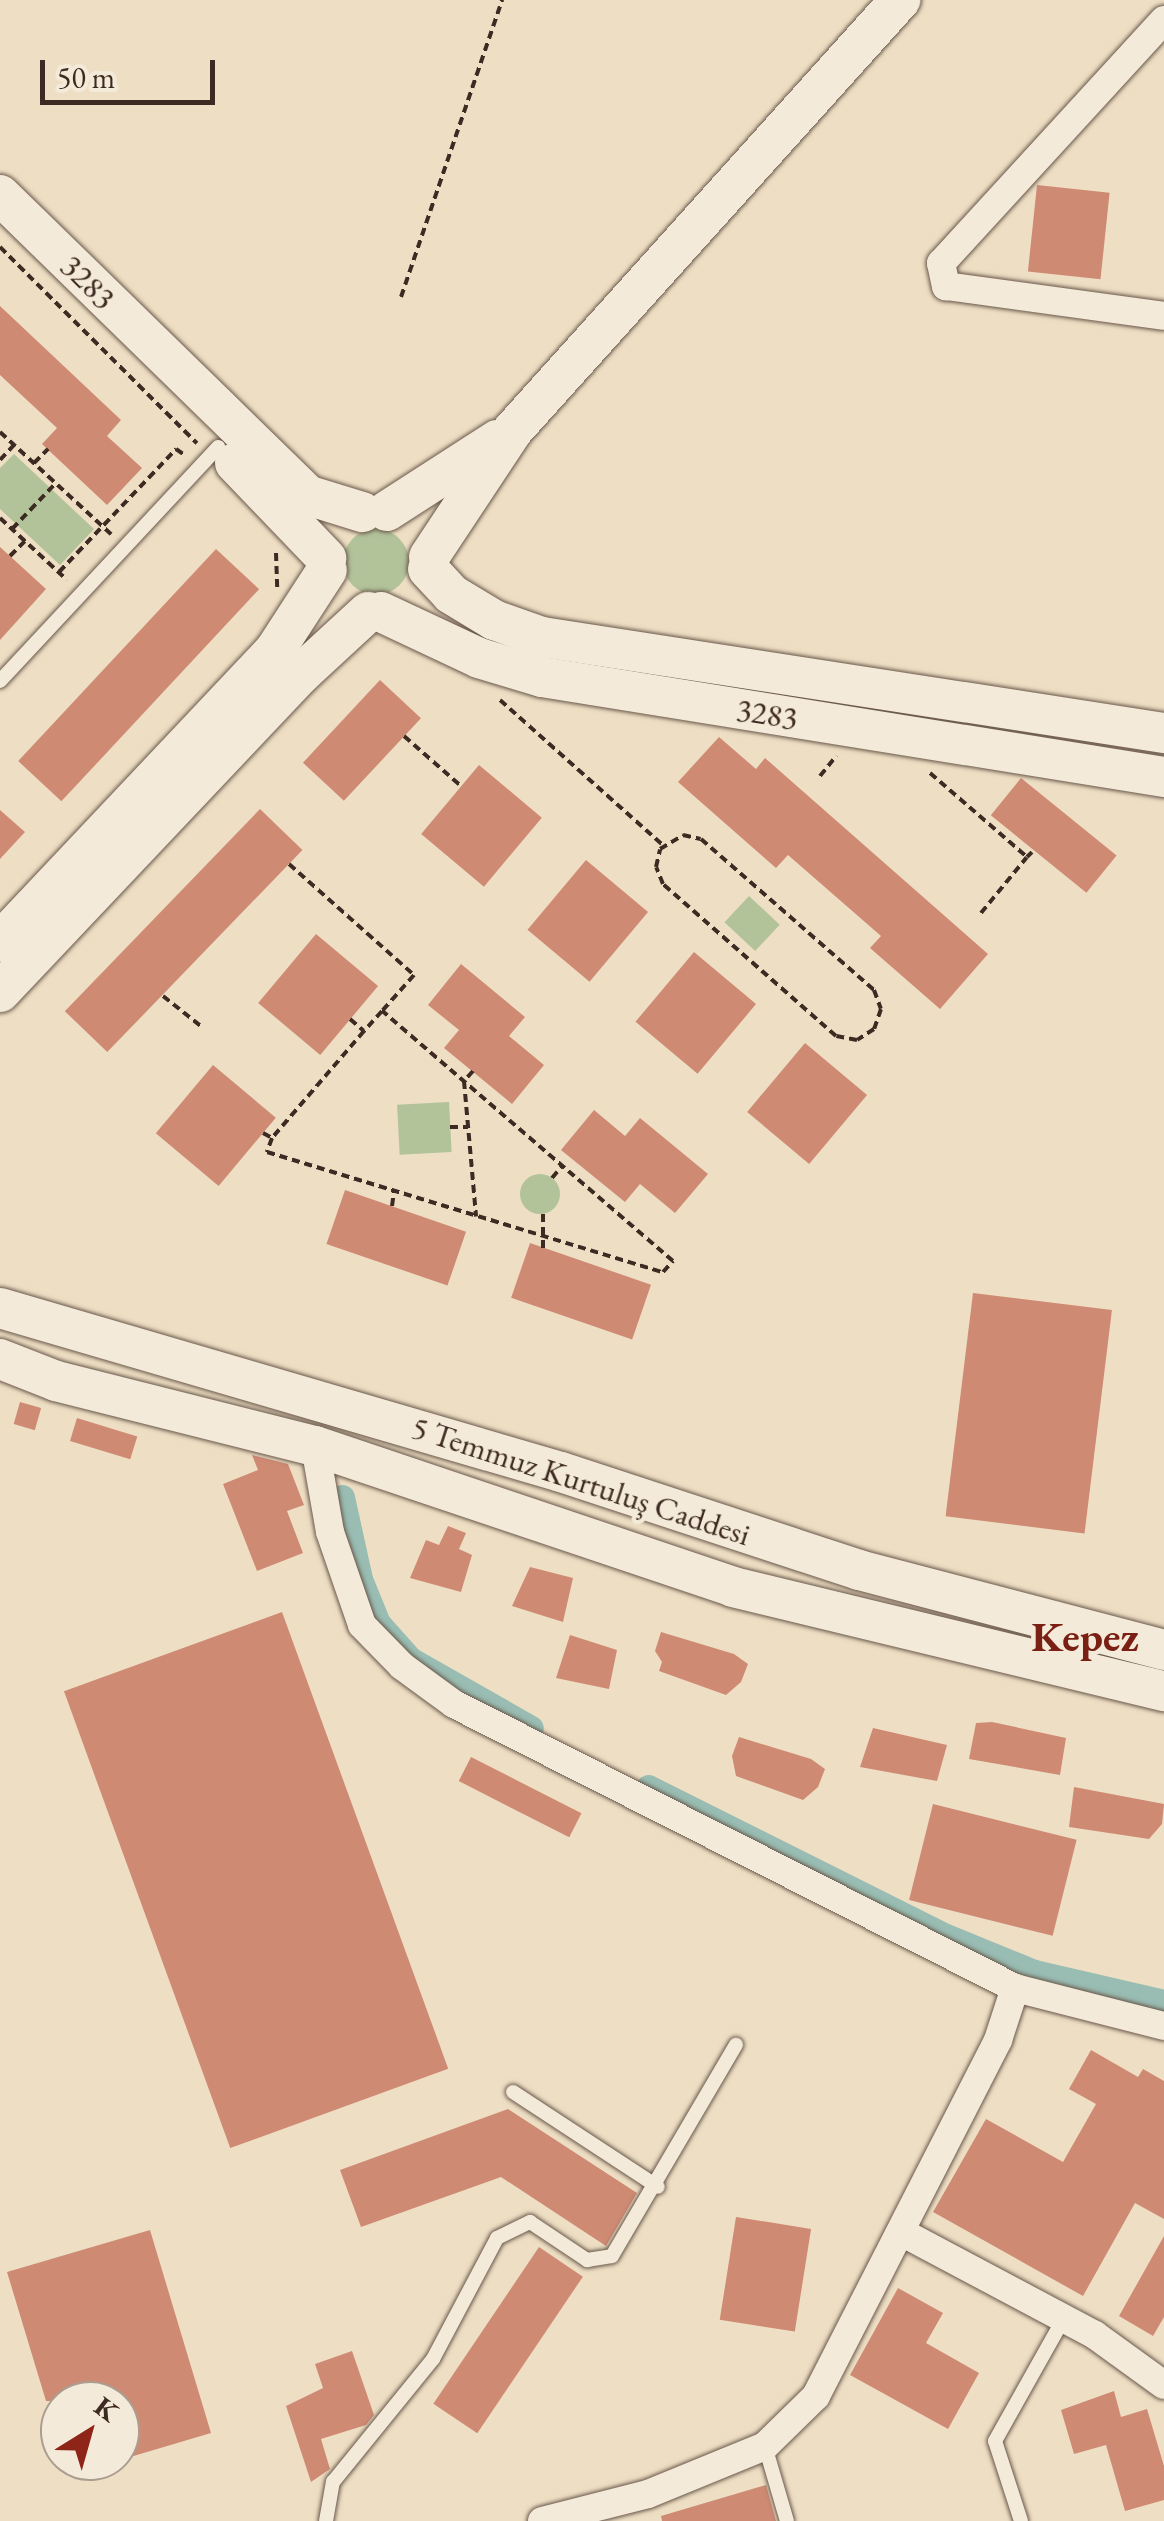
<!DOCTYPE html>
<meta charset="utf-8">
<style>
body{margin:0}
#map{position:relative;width:1164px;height:2521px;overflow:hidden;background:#eedfc4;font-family:"EB Garamond",serif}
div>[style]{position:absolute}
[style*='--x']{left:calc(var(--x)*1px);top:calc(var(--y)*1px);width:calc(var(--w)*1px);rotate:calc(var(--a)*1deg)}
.green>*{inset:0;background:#b2c39a;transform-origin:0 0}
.round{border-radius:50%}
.canal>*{height:25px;margin:-12.5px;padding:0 12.5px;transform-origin:12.5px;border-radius:12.5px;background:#99bdb3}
.building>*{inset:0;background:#cf8a74;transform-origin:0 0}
.path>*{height:4px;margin-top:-2px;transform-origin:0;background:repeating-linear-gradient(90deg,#3d2a22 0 8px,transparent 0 13px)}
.roads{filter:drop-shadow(0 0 2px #69574a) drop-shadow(0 0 2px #69574a)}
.lane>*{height:14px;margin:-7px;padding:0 7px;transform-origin:7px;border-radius:7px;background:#f4ead9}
.street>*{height:28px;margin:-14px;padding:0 14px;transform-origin:14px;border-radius:14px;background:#f4ead9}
.secondary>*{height:40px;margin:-20px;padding:0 20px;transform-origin:20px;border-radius:20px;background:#f4ead9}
span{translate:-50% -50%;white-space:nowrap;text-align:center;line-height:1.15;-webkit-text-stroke:9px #f4ead9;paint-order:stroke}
.street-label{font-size:32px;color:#3d2a22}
.district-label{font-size:42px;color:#7a1f14;font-weight:700}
.north{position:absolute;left:40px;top:2381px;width:100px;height:100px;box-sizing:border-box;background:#f4ead9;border:2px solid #ab9d90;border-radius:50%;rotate:37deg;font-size:28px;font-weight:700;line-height:40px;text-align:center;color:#3d2a22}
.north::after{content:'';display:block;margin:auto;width:35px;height:45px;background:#8f2418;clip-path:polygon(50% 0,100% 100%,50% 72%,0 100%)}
.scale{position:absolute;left:40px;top:60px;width:175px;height:45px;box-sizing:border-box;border:5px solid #3d2a22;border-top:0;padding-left:12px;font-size:30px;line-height:35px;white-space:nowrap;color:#3d2a22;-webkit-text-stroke:8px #f4ead9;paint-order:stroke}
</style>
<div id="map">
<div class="green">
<div style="clip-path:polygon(14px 454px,94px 529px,60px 565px,0 509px,0 468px)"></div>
<div class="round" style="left:343px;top:529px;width:66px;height:66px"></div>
<div style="left:749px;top:896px;width:42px;height:36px;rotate:43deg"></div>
<div style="left:449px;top:1102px;width:50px;height:52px;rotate:87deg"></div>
<div class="round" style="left:520px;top:1174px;width:40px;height:40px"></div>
</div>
<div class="canal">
<div style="--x:342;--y:1497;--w:84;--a:77.6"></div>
<div style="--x:360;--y:1579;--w:48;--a:67.8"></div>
<div style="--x:378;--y:1623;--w:48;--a:48.4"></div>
<div style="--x:410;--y:1659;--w:139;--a:29.7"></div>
<div style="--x:648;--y:1787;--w:326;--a:26.6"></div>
<div style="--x:939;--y:1933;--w:103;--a:22.3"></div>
<div style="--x:1034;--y:1972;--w:133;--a:13"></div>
</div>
<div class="building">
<div style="left:1037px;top:185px;width:73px;height:87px;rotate:6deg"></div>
<div style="clip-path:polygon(0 306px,121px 420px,107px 436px,142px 468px,107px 505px,42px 444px,57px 428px,0 375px)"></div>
<div style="clip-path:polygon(0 547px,46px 589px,0 640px)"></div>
<div style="left:216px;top:549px;width:59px;height:290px;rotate:43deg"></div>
<div style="left:380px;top:680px;width:56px;height:113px;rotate:43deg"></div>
<div style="clip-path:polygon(719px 737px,756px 769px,765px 758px,988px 954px,940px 1009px,870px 948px,881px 936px,788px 855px,776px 868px,678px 782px)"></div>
<div style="left:479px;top:765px;width:82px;height:90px;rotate:40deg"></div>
<div style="left:1021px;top:778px;width:123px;height:48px;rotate:39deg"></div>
<div style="left:260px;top:809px;width:59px;height:281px;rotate:44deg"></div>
<div style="clip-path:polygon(0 810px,25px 832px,0 859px)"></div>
<div style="left:586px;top:860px;width:81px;height:91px;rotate:40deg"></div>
<div style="left:316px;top:934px;width:81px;height:90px;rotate:40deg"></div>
<div style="left:694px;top:952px;width:81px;height:91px;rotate:40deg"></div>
<div style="clip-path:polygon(461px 964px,525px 1017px,509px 1036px,544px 1065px,512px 1104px,444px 1048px,459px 1030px,428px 1005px)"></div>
<div style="left:805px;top:1043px;width:81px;height:90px;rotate:40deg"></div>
<div style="left:213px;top:1065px;width:82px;height:89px;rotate:40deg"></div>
<div style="clip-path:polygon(594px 1110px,625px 1136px,640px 1118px,708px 1174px,675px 1213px,640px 1184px,625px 1202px,561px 1150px)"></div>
<div style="left:345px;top:1190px;width:128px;height:57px;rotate:19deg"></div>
<div style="left:530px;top:1243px;width:128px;height:58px;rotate:19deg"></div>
<div style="left:973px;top:1293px;width:140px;height:225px;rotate:7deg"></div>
<div style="left:20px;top:1402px;width:22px;height:23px;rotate:16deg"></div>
<div style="left:77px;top:1418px;width:63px;height:24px;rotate:17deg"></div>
<div style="clip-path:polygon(252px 1455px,288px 1464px,304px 1505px,287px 1511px,303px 1553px,257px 1571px,223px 1484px,258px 1470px)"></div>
<div style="clip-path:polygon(448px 1526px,466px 1533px,459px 1549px,472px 1555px,461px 1592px,410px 1578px,426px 1540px,439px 1545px)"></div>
<div style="clip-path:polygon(530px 1567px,573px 1578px,563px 1622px,512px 1606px)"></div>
<div style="left:282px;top:1612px;width:486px;height:232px;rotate:70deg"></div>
<div style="clip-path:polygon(661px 1632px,734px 1654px,748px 1664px,741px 1682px,726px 1695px,659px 1671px,662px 1662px,655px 1651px)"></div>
<div style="clip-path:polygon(570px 1635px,617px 1650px,609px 1689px,556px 1678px)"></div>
<div style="clip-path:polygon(992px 1722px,1066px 1738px,1060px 1775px,969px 1759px,976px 1723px)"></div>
<div style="clip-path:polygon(873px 1728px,947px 1745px,937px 1781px,860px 1767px)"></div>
<div style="clip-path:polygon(739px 1737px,811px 1759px,825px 1769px,818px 1787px,803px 1800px,736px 1776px,732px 1756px)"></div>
<div style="left:471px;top:1757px;width:124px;height:27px;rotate:27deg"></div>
<div style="clip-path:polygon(1074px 1787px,1164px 1804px,1162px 1824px,1149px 1839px,1069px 1827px)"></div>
<div style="left:933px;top:1804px;width:148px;height:99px;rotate:14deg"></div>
<div style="clip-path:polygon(1091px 2050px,1138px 2077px,1143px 2069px,1164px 2081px,1164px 2219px,1135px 2203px,1083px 2296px,933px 2212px,986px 2119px,1063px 2162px,1096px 2104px,1069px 2089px)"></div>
<div style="clip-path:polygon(508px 2109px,637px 2193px,606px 2246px,501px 2177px,361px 2227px,340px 2170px)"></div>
<div style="left:736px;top:2217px;width:76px;height:104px;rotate:9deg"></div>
<div style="clip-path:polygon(150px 2230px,211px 2433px,120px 2460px,120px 2401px,46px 2401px,7px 2272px)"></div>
<div style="clip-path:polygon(1164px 2236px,1164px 2317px,1153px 2336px,1119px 2316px)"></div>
<div style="left:539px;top:2247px;width:53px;height:189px;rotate:34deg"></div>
<div style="clip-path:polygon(898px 2288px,943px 2313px,926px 2343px,979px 2373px,948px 2429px,850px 2375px)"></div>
<div style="clip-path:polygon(352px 2351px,374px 2415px,366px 2425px,321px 2439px,330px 2469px,311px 2482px,286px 2406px,323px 2388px,315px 2364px)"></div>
<div style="clip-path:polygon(1114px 2391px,1121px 2417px,1147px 2409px,1164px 2466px,1164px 2500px,1125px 2511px,1106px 2445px,1074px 2454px,1061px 2410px)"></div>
<div style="clip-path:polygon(766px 2485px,776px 2521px,662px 2521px,661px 2516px)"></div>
</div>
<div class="path">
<div style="--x:0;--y:247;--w:278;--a:44.9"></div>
<div style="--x:401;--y:297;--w:314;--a:-71.2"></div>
<div style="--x:0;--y:432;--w:151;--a:42.6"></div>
<div style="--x:0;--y:460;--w:21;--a:-47"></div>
<div style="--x:34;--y:463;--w:20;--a:-45"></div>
<div style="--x:0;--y:518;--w:91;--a:42.8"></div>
<div style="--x:12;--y:529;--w:64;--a:-46.3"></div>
<div style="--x:276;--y:553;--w:35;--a:88"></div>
<div style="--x:10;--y:556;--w:21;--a:-45"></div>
<div style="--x:59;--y:572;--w:170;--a:-46.4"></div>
<div style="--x:176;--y:449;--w:12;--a:35"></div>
<div style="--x:500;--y:700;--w:218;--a:41.7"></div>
<div style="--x:404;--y:736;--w:77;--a:41.3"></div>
<div style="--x:930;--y:773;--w:128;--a:40.9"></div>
<div style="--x:1027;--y:857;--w:7;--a:-45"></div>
<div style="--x:820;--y:776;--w:26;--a:-51"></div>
<div style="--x:683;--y:835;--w:18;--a:13"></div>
<div style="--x:701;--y:839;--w:230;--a:41.1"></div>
<div style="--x:874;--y:990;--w:20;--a:70"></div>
<div style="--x:881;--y:1009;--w:21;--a:109"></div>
<div style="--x:874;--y:1029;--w:20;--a:147"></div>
<div style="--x:857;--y:1040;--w:21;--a:-169"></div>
<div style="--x:836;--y:1036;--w:230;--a:-138.7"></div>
<div style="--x:663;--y:884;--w:18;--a:-112"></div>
<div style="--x:656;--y:867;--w:18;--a:-77"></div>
<div style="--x:660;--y:849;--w:27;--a:-31"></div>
<div style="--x:289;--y:864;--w:167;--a:41.6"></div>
<div style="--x:414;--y:975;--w:48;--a:131.6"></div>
<div style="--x:382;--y:1011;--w:27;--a:132"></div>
<div style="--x:364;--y:1031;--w:141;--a:130.7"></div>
<div style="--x:272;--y:1138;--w:15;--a:110"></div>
<div style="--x:267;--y:1152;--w:414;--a:16.9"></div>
<div style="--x:663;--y:1272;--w:15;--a:-48"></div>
<div style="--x:673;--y:1261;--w:384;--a:-139.3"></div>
<div style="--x:981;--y:913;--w:72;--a:-50.6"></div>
<div style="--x:163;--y:996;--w:50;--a:38.5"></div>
<div style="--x:350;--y:1019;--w:18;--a:41"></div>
<div style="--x:473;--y:1071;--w:13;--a:132"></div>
<div style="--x:464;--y:1081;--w:136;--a:84.9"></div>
<div style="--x:450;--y:1127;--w:18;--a:0"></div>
<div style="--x:263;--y:1133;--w:10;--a:29"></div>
<div style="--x:552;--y:1178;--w:16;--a:-50"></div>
<div style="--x:392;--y:1206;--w:15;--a:-82"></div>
<div style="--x:543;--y:1214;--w:34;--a:90"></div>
</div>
<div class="roads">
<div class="lane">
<div style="--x:0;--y:681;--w:320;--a:-47"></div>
<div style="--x:513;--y:2092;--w:173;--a:33.2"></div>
<div style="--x:765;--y:2446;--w:78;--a:73.7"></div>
<div style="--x:326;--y:2521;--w:40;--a:-80"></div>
<div style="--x:333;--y:2482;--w:159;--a:-50.9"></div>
<div style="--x:433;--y:2359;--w:137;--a:-62.1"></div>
<div style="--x:497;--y:2238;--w:37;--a:-26"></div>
<div style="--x:530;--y:2222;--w:69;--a:33.7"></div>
<div style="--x:587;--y:2260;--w:25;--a:-9"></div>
<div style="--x:612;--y:2256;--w:245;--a:-59.6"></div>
<div style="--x:1021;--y:2521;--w:84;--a:-108"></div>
<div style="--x:995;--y:2441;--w:141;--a:-60.7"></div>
</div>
<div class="street">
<div style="--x:1164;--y:20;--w:330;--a:132.5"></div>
<div style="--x:941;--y:263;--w:24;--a:78"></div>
<div style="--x:946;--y:286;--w:220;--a:7.8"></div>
<div style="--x:315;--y:1446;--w:87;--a:80.1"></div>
<div style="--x:330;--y:1532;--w:98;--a:71"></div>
<div style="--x:362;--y:1625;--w:57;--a:45.7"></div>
<div style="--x:402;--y:1666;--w:64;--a:36.2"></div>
<div style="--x:454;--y:1704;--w:629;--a:26.85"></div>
<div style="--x:1015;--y:1988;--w:154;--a:14.3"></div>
<div style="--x:903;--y:2233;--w:217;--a:28"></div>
<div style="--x:1095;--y:2335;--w:85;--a:35.9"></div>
<div style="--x:542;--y:2521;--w:109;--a:-14.3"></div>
<div style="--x:648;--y:2494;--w:126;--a:-22.3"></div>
<div style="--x:765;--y:2446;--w:71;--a:-44.4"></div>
<div style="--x:816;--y:2396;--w:400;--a:-62.9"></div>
<div style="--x:998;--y:2040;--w:55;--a:-71.9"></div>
</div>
<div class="secondary">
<div style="--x:0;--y:195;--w:429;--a:44.3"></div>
<div style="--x:307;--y:495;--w:58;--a:17.2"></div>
<div style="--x:235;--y:463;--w:132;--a:46.2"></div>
<div style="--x:387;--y:511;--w:131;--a:-32.8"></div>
<div style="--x:429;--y:557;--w:152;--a:-56.5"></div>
<div style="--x:513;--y:430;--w:579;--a:-48.01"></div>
<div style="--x:428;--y:569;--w:34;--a:47"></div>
<div style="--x:451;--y:594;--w:50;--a:31.2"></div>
<div style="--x:494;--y:620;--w:51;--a:19.5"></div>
<div style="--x:542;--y:637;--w:629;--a:8.77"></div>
<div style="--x:381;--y:612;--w:108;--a:25.1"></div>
<div style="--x:479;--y:658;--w:66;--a:16.8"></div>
<div style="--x:542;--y:677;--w:630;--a:9.13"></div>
<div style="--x:0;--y:942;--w:401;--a:-46.7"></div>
<div style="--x:275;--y:650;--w:95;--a:-57"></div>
<div style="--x:0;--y:992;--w:439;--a:-46.6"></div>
<div style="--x:302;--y:673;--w:90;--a:-42.7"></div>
<div style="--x:0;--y:1308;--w:584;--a:16.3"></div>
<div style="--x:561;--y:1472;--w:314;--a:18.2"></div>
<div style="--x:859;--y:1570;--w:315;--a:14.7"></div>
<div style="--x:0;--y:1359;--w:60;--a:21.4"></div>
<div style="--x:56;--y:1381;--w:267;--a:14.1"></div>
<div style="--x:315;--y:1446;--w:441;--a:18.6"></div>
<div style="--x:733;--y:1587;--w:443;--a:13.6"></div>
</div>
</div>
<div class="street-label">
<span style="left:88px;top:282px;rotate:45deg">3283</span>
<span style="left:767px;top:714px;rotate:9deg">3283</span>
<span style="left:581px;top:1481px;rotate:18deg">5 Temmuz Kurtuluş Caddesi</span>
</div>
<div class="district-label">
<span style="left:1085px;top:1637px">Kepez</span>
</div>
<div class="north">K</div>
<div class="scale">50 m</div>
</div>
